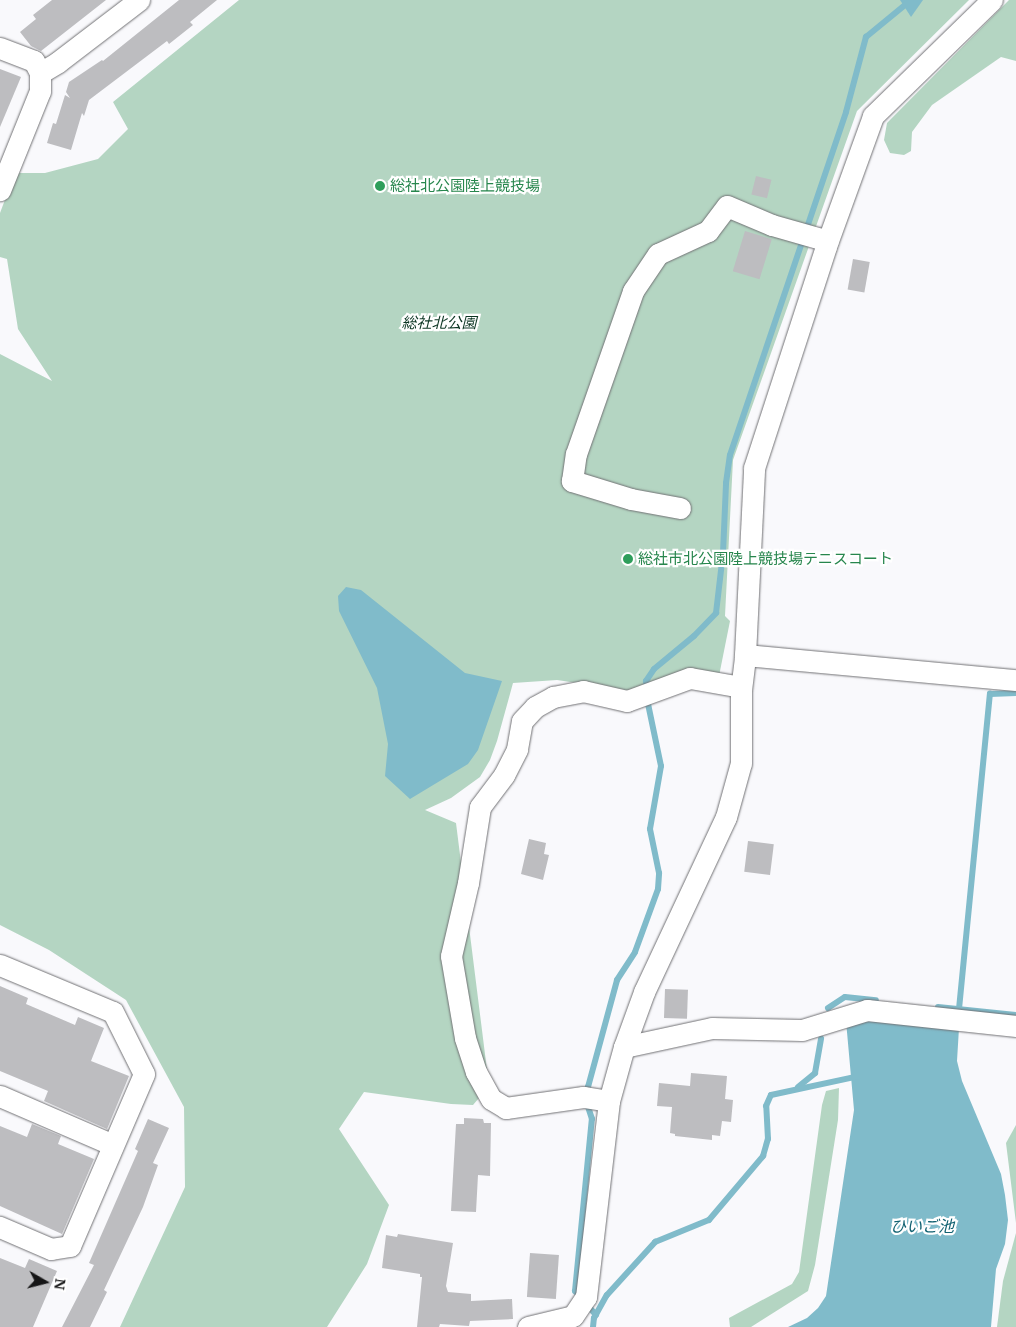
<!DOCTYPE html>
<meta charset="utf-8">
<style>
body{margin:0}
#map{position:relative;width:1016px;height:1327px;overflow:hidden;background:#f9f9fc;font-family:Merriweather,"Noto Sans JP",serif}
div>[style]{position:absolute}
[style*='--x']{left:calc(var(--x)*1px);top:calc(var(--y)*1px);width:calc(var(--w)*1px);rotate:calc(var(--a)*1deg)}
.green>*{inset:0;background:#b4d5c2}
.water>*{inset:0;background:#80bbca}
.stream>*{height:6px;margin:-3px;padding:0 3px;transform-origin:3px;border-radius:3px;background:#80bbca}
.building>*{inset:0;background:#bdbdc0;transform-origin:0 0}
.roads{filter:drop-shadow(0 0 1px #717174) drop-shadow(0 0 1px #717174)}
.minor>*{height:21px;margin:-10.5px;padding:0 10.5px;transform-origin:10.5px;border-radius:10.5px;background:#fff}
.dots>*{width:14px;height:14px;translate:-50% -50%;box-sizing:border-box;border:2px solid #fff;border-radius:50%}
span{translate:-50% -50%;white-space:nowrap;text-align:center;line-height:1.15;-webkit-text-stroke:4.5px #fff;paint-order:stroke}
.leisure-label{font-size:15px;color:#27864d}
.left{translate:0 -50%;text-align:left}
.park-label{font-size:15px;color:#0c3623;font-style:italic}
.water-label{font-size:16px;color:#126272;font-style:italic}
.north{position:absolute;left:20px;top:1257px;width:50px;height:50px;-webkit-text-stroke:4px #fff;paint-order:stroke;rotate:98deg;font-size:14px;font-weight:700;line-height:20px;text-align:center;color:#151516}
.north::after{content:'';display:block;margin:auto;width:18px;height:22px;background:#151516;clip-path:polygon(50% 0,100% 100%,50% 72%,0 100%)}
</style>
<div id="map">
<div class="green">
<div style="clip-path:polygon(239px 0,969px 0,857px 111px,733px 460px,725px 616px,730px 621px,719px 676px,638px 692px,557px 680px,513px 683px,497px 741px,490px 760px,480px 777px,451px 798px,425px 810px,456px 823px,487px 1070px,485px 1091px,473px 1105px,451px 1104px,364px 1092px,339px 1129px,389px 1205px,367px 1264px,327px 1327px,120px 1327px,185px 1187px,184px 1107px,126px 1000px,49px 950px,0 925px,0 354px,52px 381px,18px 329px,7px 259px,0 257px,0 213px,15px 173px,45px 173px,98px 159px,128px 129px,113px 102px)"></div>
<div style="clip-path:polygon(1009px 0,1016px 0,1016px 61px,1001px 57px,932px 105px,912px 132px,911px 151px,904px 155px,890px 153px,884px 140px,887px 123px)"></div>
<div style="clip-path:polygon(839px 1088px,838px 1120px,815px 1265px,808px 1291px,751px 1327px,730px 1327px,729px 1318px,792px 1284px,799px 1272px,822px 1105px,826px 1091px)"></div>
<div style="clip-path:polygon(1016px 1125px,1016px 1223px,1006px 1143px)"></div>
<div style="clip-path:polygon(1016px 1233px,1016px 1327px,997px 1327px,1003px 1281px)"></div>
</div>
<div class="water">
<div style="clip-path:polygon(900px 0,923px 0,911px 17px)"></div>
<div style="clip-path:polygon(346px 587px,361px 590px,465px 673px,502px 681px,478px 750px,468px 764px,410px 799px,385px 776px,388px 744px,377px 688px,339px 611px,338px 596px)"></div>
<div style="clip-path:polygon(863px 1018px,959px 1028px,957px 1061px,962px 1081px,1001px 1174px,1005px 1195px,1008px 1220px,1005px 1244px,996px 1269px,991px 1327px,788px 1327px,807px 1318px,818px 1308px,826px 1296px,854px 1110px,846px 1021px)"></div>
</div>
<div class="stream">
<div style="--x:938;--y:1007;--w:78;--a:5.9"></div>
<div style="--x:828;--y:1008;--w:20;--a:-33"></div>
<div style="--x:845;--y:997;--w:31;--a:6"></div>
<div style="--x:959;--y:1009;--w:317;--a:-84.4"></div>
<div style="--x:990;--y:694;--w:26;--a:-2"></div>
<div style="--x:798;--y:1087;--w:22;--a:-39"></div>
<div style="--x:815;--y:1073;--w:35;--a:-80"></div>
<div style="--x:596;--y:1315;--w:32;--a:-131"></div>
<div style="--x:575;--y:1291;--w:173;--a:-84.4"></div>
<div style="--x:592;--y:1119;--w:16;--a:-108"></div>
<div style="--x:587;--y:1104;--w:17;--a:-87"></div>
<div style="--x:588;--y:1087;--w:111;--a:-74.8"></div>
<div style="--x:617;--y:980;--w:33;--a:-57"></div>
<div style="--x:635;--y:952;--w:67;--a:-69.9"></div>
<div style="--x:658;--y:889;--w:16;--a:-86"></div>
<div style="--x:659;--y:873;--w:45;--a:-101.6"></div>
<div style="--x:650;--y:829;--w:64;--a:-80.1"></div>
<div style="--x:661;--y:766;--w:63;--a:-101.8"></div>
<div style="--x:648;--y:704;--w:23;--a:-95"></div>
<div style="--x:646;--y:681;--w:14;--a:-56"></div>
<div style="--x:654;--y:669;--w:52;--a:-39.5"></div>
<div style="--x:694;--y:636;--w:32;--a:-46"></div>
<div style="--x:716;--y:613;--w:60;--a:-83.3"></div>
<div style="--x:723;--y:553;--w:70;--a:-87.5"></div>
<div style="--x:726;--y:483;--w:28;--a:-82"></div>
<div style="--x:730;--y:455;--w:362;--a:-71.3"></div>
<div style="--x:846;--y:112;--w:78;--a:-75.1"></div>
<div style="--x:866;--y:37;--w:58;--a:-39.4"></div>
<div style="--x:593;--y:1327;--w:9;--a:-84"></div>
<div style="--x:594;--y:1318;--w:26;--a:-61"></div>
<div style="--x:607;--y:1295;--w:72;--a:-47.8"></div>
<div style="--x:655;--y:1242;--w:58;--a:-22.2"></div>
<div style="--x:709;--y:1220;--w:84;--a:-49.8"></div>
<div style="--x:763;--y:1156;--w:18;--a:-74"></div>
<div style="--x:768;--y:1139;--w:33;--a:-93"></div>
<div style="--x:766;--y:1106;--w:12;--a:-66"></div>
<div style="--x:771;--y:1095;--w:91;--a:-12.1"></div>
</div>
<div class="building">
<div style="clip-path:polygon(52px 0,106px 0,41px 51px,31px 46px,20px 32px,36px 19px,33px 15px)"></div>
<div style="clip-path:polygon(179px 0,217px 0,190px 22px,193px 25px,169px 44px,167px 41px,89px 100px,84px 116px,82px 113px,71px 150px,47px 143px,53px 123px,56px 124px,65px 95px,70px 98px,66px 92px,69px 82px,102px 60px,103px 61px)"></div>
<div style="clip-path:polygon(0 69px,21px 77px,0 127px)"></div>
<div style="left:756px;top:176px;width:16px;height:19px;rotate:14deg"></div>
<div style="left:745px;top:231px;width:28px;height:42px;rotate:17deg"></div>
<div style="left:853px;top:259px;width:17px;height:31px;rotate:10deg"></div>
<div style="clip-path:polygon(529px 839px,546px 843px,544px 854px,549px 855px,543px 880px,521px 874px)"></div>
<div style="left:748px;top:841px;width:26px;height:31px;rotate:7deg"></div>
<div style="clip-path:polygon(0 986px,28px 998px,26px 1004px,75px 1025px,78px 1017px,104px 1028px,91px 1061px,129px 1076px,107px 1129px,44px 1101px,48px 1091px,0 1071px)"></div>
<div style="left:665px;top:989px;width:23px;height:29px;rotate:2deg"></div>
<div style="clip-path:polygon(691px 1073px,727px 1076px,725px 1099px,733px 1100px,731px 1122px,722px 1121px,720px 1136px,712px 1135px,712px 1140px,675px 1136px,675px 1134px,670px 1133px,672px 1107px,657px 1106px,659px 1083px,690px 1086px)"></div>
<div style="clip-path:polygon(464px 1118px,483px 1119px,484px 1123px,491px 1123px,490px 1176px,478px 1175px,476px 1212px,451px 1211px,456px 1124px,464px 1124px)"></div>
<div style="clip-path:polygon(148px 1119px,169px 1128px,153px 1163px,158px 1165px,143px 1207px,104px 1290px,107px 1292px,90px 1327px,62px 1327px,94px 1265px,89px 1263px,138px 1151px,135px 1149px)"></div>
<div style="clip-path:polygon(32px 1124px,61px 1136px,58px 1144px,94px 1159px,62px 1234px,0 1206px,0 1126px,27px 1137px)"></div>
<div style="clip-path:polygon(398px 1234px,453px 1243px,446px 1286px,448px 1292px,471px 1294px,471px 1301px,512px 1299px,513px 1319px,470px 1321px,469px 1326px,440px 1324px,439px 1327px,417px 1327px,422px 1277px,420px 1277px,420px 1274px,382px 1268px,386px 1235px,397px 1237px)"></div>
<div style="left:530px;top:1253px;width:29px;height:44px;rotate:4deg"></div>
<div style="clip-path:polygon(0 1258px,25px 1268px,29px 1259px,57px 1271px,33px 1327px,0 1327px)"></div>
</div>
<div class="roads">
<div class="minor">
<div style="--x:0;--y:48;--w:36;--a:21"></div>
<div style="--x:34;--y:61;--w:13;--a:63"></div>
<div style="--x:40;--y:73;--w:18;--a:90"></div>
<div style="--x:40;--y:91;--w:107;--a:112"></div>
<div style="--x:40;--y:73;--w:21;--a:-31"></div>
<div style="--x:58;--y:62;--w:102;--a:-37.4"></div>
<div style="--x:680;--y:508;--w:50;--a:-169.6"></div>
<div style="--x:631;--y:499;--w:62;--a:-163"></div>
<div style="--x:572;--y:481;--w:27;--a:-82"></div>
<div style="--x:576;--y:454;--w:173;--a:-70.7"></div>
<div style="--x:633;--y:291;--w:45;--a:-56"></div>
<div style="--x:658;--y:254;--w:55;--a:-24.7"></div>
<div style="--x:708;--y:231;--w:31;--a:-53"></div>
<div style="--x:727;--y:206;--w:49;--a:22.9"></div>
<div style="--x:772;--y:225;--w:58;--a:15.9"></div>
<div style="--x:745;--y:655;--w:272;--a:5.3"></div>
<div style="--x:0;--y:965;--w:122;--a:22.6"></div>
<div style="--x:113;--y:1012;--w:69;--a:63.4"></div>
<div style="--x:144;--y:1074;--w:187;--a:113.3"></div>
<div style="--x:70;--y:1246;--w:19;--a:171"></div>
<div style="--x:51;--y:1249;--w:56;--a:-156.7"></div>
<div style="--x:624;--y:1047;--w:90;--a:-12.2"></div>
<div style="--x:712;--y:1028;--w:90;--a:1.3"></div>
<div style="--x:802;--y:1030;--w:68;--a:-17.1"></div>
<div style="--x:867;--y:1010;--w:150;--a:6.1"></div>
<div style="--x:0;--y:1096;--w:123;--a:23.4"></div>
<div style="--x:609;--y:1101;--w:26;--a:-171"></div>
<div style="--x:583;--y:1097;--w:78;--a:171.9"></div>
<div style="--x:506;--y:1108;--w:17;--a:-149"></div>
<div style="--x:491;--y:1099;--w:31;--a:-119"></div>
<div style="--x:476;--y:1072;--w:36;--a:-108"></div>
<div style="--x:465;--y:1038;--w:83;--a:-99.7"></div>
<div style="--x:451;--y:956;--w:75;--a:-76.9"></div>
<div style="--x:468;--y:883;--w:77;--a:-81"></div>
<div style="--x:480;--y:807;--w:40;--a:-53"></div>
<div style="--x:504;--y:775;--w:29;--a:-63"></div>
<div style="--x:517;--y:749;--w:28;--a:-80"></div>
<div style="--x:522;--y:721;--w:19;--a:-47"></div>
<div style="--x:535;--y:707;--w:21;--a:-29"></div>
<div style="--x:553;--y:697;--w:31;--a:-11"></div>
<div style="--x:583;--y:691;--w:45;--a:12.8"></div>
<div style="--x:627;--y:701;--w:67;--a:-20.1"></div>
<div style="--x:690;--y:678;--w:52;--a:10"></div>
<div style="--x:528;--y:1327;--w:46;--a:-13.7"></div>
<div style="--x:573;--y:1316;--w:23;--a:-56"></div>
<div style="--x:586;--y:1297;--w:197;--a:-83.3"></div>
<div style="--x:609;--y:1101;--w:56;--a:-74.5"></div>
<div style="--x:624;--y:1047;--w:59;--a:-70"></div>
<div style="--x:644;--y:992;--w:193;--a:-64.9"></div>
<div style="--x:726;--y:817;--w:56;--a:-74.5"></div>
<div style="--x:741;--y:763;--w:73;--a:-90"></div>
<div style="--x:741;--y:690;--w:35;--a:-83"></div>
<div style="--x:745;--y:655;--w:187;--a:-87.2"></div>
<div style="--x:754;--y:468;--w:233;--a:-72"></div>
<div style="--x:826;--y:246;--w:138;--a:-70.1"></div>
<div style="--x:873;--y:116;--w:166;--a:-44.3"></div>
</div>
</div>
<div class="dots">
<div style="left:380px;top:186px;background:#2e9e5b"></div>
<div style="left:628px;top:559px;background:#2e9e5b"></div>
</div>
<div class="leisure-label">
<span class="left" style="left:390px;top:186px">総社北公園陸上競技場</span>
<span class="left" style="left:638px;top:559px">総社市北公園陸上競技場テニスコート</span>
</div>
<div class="park-label">
<span style="left:439px;top:323px">総社北公園</span>
</div>
<div class="water-label">
<span style="left:922px;top:1226px">ひいご池</span>
</div>
<div class="north">N</div>
</div>
